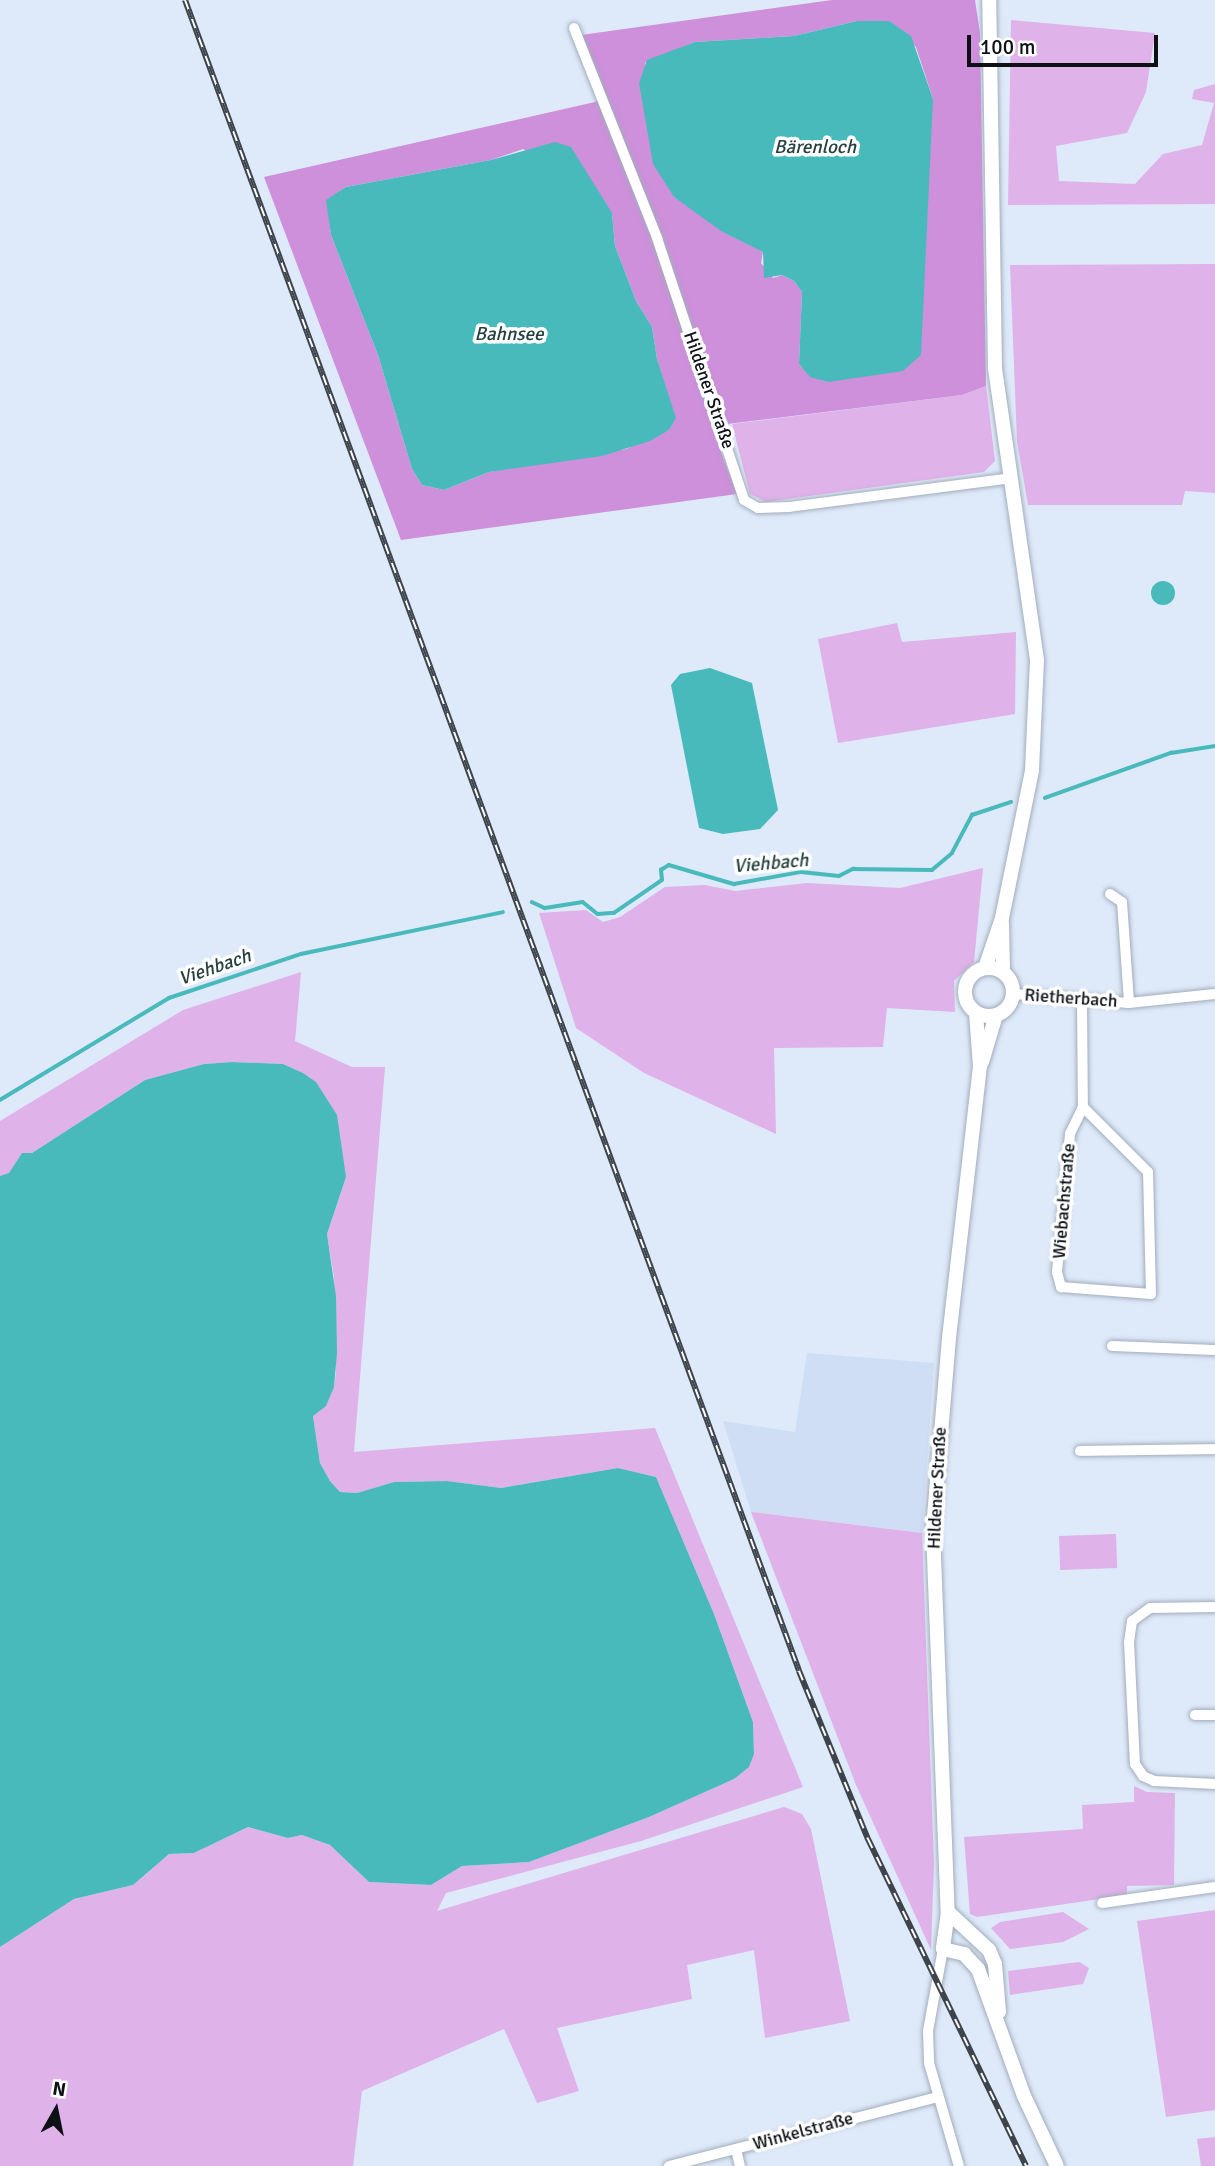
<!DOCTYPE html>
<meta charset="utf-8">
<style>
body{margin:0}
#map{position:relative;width:1215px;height:2166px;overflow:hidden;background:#dee9f9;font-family:Signika,sans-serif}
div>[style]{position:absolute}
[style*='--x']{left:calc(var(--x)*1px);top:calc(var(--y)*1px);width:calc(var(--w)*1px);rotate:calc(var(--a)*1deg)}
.built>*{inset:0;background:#cfdef4}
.green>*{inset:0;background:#dfb2e9;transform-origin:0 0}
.forest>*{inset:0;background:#ce8fdb}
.water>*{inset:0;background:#49babb}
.round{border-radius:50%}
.stream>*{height:3.5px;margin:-1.75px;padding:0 1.75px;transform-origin:1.75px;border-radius:1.75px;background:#49babb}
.roads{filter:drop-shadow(0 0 2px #a2adbc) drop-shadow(0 0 2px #a2adbc)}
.street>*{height:10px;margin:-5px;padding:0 5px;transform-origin:5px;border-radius:5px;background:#fff}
.secondary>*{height:14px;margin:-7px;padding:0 7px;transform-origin:7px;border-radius:7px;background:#fff}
.secondary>.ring{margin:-7px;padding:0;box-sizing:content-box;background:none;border:14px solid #fff;border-radius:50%}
.rail>*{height:6px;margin-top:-3px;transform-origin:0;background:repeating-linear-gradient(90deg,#fff 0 10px,#3e444b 0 20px);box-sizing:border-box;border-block:2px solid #3e444b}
span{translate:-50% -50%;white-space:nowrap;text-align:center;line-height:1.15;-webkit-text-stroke:7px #fff;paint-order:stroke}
.street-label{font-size:18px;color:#0d1116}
.water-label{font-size:19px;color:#274040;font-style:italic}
.north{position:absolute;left:21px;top:2075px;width:70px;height:70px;-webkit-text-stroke:5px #fff;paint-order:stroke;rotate:9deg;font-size:19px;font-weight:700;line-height:28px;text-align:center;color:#0d1116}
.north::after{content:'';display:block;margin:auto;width:24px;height:32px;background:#0d1116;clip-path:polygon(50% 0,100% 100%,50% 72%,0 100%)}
.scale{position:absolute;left:967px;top:35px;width:191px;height:32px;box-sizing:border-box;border:4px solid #0d1116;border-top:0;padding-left:9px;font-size:21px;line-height:24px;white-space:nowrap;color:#0d1116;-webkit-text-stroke:5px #fff;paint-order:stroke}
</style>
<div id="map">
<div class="built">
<div style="clip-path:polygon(807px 1353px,934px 1363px,922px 1533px,751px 1512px,723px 1421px,795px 1432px)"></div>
</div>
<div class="green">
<div style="clip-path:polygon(1011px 20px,1155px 33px,1146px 92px,1127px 133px,1056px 146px,1059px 181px,1135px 184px,1163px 154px,1202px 145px,1214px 103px,1192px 99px,1194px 90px,1215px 84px,1215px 204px,1008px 205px)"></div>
<div style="clip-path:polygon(1215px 264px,1215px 493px,1185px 491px,1182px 505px,1028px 505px,1017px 441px,1010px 265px)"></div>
<div style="clip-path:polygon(986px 386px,995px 461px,984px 472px,766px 502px,750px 494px,732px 424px,962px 395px)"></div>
<div style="clip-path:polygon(897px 623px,902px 642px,1016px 632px,1015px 714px,838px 743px,818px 639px)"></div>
<div style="clip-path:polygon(983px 868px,974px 962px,954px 981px,955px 1012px,887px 1008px,883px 1047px,774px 1048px,776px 1134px,644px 1073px,576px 1028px,539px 913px,586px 910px,603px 922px,620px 917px,665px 887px,705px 885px,735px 891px,807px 883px,900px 888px)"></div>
<div style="clip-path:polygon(301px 972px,295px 1041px,352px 1067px,385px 1067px,354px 1452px,655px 1428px,803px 1787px,641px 1841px,446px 1893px,437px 1911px,784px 1807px,802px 1814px,811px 1829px,850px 2021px,765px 2038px,754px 1950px,687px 1965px,692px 1999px,557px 2028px,579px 2091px,537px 2103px,504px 2029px,362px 2091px,353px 2166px,0 2166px,0 1947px,74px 1899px,133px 1885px,169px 1854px,194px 1853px,248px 1827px,288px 1838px,302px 1835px,330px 1845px,369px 1882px,431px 1885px,462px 1866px,529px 1862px,649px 1817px,734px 1779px,754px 1754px,753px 1722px,714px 1614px,656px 1477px,618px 1468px,501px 1488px,447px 1481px,394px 1482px,357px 1493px,340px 1492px,330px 1481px,320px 1463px,313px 1416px,334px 1387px,336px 1372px,334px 1277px,327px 1234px,346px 1177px,303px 1073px,283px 1064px,232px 1062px,204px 1064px,145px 1080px,32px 1153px,22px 1153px,9px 1174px,0 1176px,0 1121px,183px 1010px)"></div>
<div style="clip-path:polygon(751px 1512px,922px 1533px,934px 1864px,931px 1950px,856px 1785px)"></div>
<div style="left:1116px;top:1534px;width:34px;height:57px;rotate:88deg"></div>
<div style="clip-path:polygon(1134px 1786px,1147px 1792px,1175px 1793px,1174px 1885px,1127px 1886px,1127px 1895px,977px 1917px,970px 1914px,964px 1837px,1083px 1829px,1082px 1805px,1134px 1802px)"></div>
<div style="clip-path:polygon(1215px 1910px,1215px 2110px,1166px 2117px,1137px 1921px)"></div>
<div style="clip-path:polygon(1063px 1912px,1089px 1929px,1063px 1942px,1010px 1949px,991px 1928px,1000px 1922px)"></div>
<div style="clip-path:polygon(1079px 1962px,1089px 1968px,1083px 1984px,1010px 1995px,1008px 1971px)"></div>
<div style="clip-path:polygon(1215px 2137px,1215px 2166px,1201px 2166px,1197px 2139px)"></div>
</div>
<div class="forest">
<div style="clip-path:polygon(evenodd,832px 0,975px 0,980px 33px,986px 386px,962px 395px,711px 426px,737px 494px,401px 540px,264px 177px,595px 102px,604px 97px,581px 35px,832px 0,857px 21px,889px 21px,916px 47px,933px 99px,828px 382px,810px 376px,799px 364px,802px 292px,794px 281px,782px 275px,773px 278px,761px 263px,763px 252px,674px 197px,645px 63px,695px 42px,794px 36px,857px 21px,832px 0,523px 149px,612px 213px,615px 246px,636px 301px,652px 327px,657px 359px,675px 418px,669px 430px,626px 449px,489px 472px,444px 490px,422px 485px,412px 469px,378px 355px,331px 235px,327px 200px,346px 187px,491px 160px,523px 149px)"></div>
</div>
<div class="water">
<div style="clip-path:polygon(857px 21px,889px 21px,911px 36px,933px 99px,921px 355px,903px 371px,828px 382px,810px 377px,799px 364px,802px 292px,794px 281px,782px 275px,764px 278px,763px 252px,721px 231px,674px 197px,653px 164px,639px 83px,647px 60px,695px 42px,794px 36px)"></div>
<div style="clip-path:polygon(555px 142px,571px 147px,612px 213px,615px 246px,636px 301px,652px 327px,657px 359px,676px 418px,669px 430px,650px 441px,602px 456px,489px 472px,444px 490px,422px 485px,412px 469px,378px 355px,331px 235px,326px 200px,346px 187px,491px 160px)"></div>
<div class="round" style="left:1151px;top:581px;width:24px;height:24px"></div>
<div style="clip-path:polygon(710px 668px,752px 683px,778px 810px,760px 829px,723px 834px,699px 828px,671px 685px,680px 674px)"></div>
<div style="clip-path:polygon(232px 1062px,283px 1064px,303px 1073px,316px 1082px,337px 1115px,346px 1177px,327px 1234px,336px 1296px,337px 1353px,334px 1387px,326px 1406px,313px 1416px,320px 1463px,330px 1481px,340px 1492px,357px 1493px,394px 1482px,447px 1481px,501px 1488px,618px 1468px,656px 1477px,714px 1614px,753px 1722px,754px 1754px,749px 1767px,734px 1779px,649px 1817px,529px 1862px,462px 1866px,431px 1885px,369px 1882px,330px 1845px,302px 1835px,288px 1838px,248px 1827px,194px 1853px,169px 1854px,133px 1885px,74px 1899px,0 1947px,0 1176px,9px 1173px,22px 1153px,32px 1153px,145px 1080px,204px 1064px)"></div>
</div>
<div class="stream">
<div style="--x:1045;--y:798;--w:134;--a:-19.7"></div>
<div style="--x:1171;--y:753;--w:45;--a:-9"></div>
<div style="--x:532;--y:902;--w:14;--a:25"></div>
<div style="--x:545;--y:908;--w:38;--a:-9"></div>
<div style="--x:583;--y:902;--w:19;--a:39"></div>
<div style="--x:598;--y:914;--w:16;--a:-4"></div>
<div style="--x:614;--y:913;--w:58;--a:-34.5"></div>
<div style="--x:662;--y:880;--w:10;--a:-96"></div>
<div style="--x:661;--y:870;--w:9;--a:-32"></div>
<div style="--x:669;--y:865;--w:68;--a:16.3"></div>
<div style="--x:734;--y:884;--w:68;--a:-10.2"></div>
<div style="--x:801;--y:872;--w:38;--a:6"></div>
<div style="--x:839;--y:876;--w:16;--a:-27"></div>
<div style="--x:853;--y:869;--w:79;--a:0.7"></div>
<div style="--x:932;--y:870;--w:26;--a:-40"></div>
<div style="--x:952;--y:853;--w:43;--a:-62.2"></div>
<div style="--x:972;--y:815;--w:41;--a:-18.4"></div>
<div style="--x:0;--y:1100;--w:197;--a:-31.1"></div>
<div style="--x:169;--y:998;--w:139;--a:-18.4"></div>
<div style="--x:301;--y:954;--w:206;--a:-11.7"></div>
</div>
<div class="roads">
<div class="street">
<div style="--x:574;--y:28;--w:226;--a:68.4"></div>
<div style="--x:657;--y:238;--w:276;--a:71.6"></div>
<div style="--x:744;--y:500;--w:16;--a:30"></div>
<div style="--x:758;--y:508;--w:31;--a:-2"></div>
<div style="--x:789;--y:507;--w:224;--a:-7.4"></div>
<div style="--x:1110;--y:894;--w:14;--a:34"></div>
<div style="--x:1122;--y:902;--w:101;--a:86"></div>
<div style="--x:1014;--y:994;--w:115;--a:4.5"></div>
<div style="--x:1129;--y:1003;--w:86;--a:-6"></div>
<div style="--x:1082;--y:1002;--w:105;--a:89.5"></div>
<div style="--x:1083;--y:1107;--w:30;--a:116"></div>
<div style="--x:1070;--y:1134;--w:139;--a:95.4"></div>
<div style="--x:1057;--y:1272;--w:16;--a:75"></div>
<div style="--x:1061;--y:1287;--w:90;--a:4.4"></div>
<div style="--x:1151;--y:1294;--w:122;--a:-91.4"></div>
<div style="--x:1148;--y:1172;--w:92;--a:-135"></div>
<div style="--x:1112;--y:1346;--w:103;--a:2.2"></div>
<div style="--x:1080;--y:1451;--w:135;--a:-0.8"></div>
<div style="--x:1215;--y:1607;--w:65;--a:179.1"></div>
<div style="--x:1150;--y:1608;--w:22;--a:144"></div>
<div style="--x:1132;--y:1621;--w:21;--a:98"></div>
<div style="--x:1129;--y:1642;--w:122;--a:87.2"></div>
<div style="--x:1135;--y:1764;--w:14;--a:56"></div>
<div style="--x:1143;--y:1776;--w:12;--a:24"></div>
<div style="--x:1154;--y:1781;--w:61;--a:2.8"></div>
<div style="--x:1195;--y:1715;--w:20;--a:0"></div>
<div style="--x:1102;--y:1903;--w:114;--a:-8.1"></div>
<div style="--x:943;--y:1949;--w:83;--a:100.4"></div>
<div style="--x:928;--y:2031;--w:32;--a:88"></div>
<div style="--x:929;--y:2063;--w:107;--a:73.8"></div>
<div style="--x:736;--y:2149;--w:17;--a:77"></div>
<div style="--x:669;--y:2166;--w:277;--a:-14.4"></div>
</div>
<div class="secondary">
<div style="--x:1002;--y:923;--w:49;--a:88.8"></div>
<div class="ring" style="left:965px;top:968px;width:34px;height:34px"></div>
<div style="--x:985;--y:968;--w:53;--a:-71.2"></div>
<div style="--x:1002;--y:918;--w:151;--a:-78.5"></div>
<div style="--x:1032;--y:770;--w:110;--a:-87.4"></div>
<div style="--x:1037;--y:660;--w:296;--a:-98.2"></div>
<div style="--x:995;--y:367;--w:367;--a:-90.9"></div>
<div style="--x:976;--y:1013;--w:53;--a:85.7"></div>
<div style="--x:980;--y:1066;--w:274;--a:96.5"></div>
<div style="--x:949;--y:1338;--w:193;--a:94.8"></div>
<div style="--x:933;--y:1530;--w:382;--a:87.8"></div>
<div style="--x:948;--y:1912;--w:37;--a:98"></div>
<div style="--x:943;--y:1949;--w:22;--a:13"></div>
<div style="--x:964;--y:1954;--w:21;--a:47"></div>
<div style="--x:978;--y:1969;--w:135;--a:70.1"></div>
<div style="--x:1024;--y:2096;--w:77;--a:64.8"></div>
<div style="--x:982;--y:1062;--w:49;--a:-73.4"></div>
<div style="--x:948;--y:1912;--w:56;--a:42.8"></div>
<div style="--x:989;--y:1950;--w:15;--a:67"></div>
<div style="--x:995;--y:1964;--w:48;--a:85.2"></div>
</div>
</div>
<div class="rail">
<div style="--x:185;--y:0;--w:1780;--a:69.82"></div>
<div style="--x:799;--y:1671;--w:182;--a:67.7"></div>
<div style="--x:868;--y:1839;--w:363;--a:64.2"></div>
</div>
<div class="street-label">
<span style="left:709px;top:390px;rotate:71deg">Hildener Straße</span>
<span style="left:1071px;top:998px;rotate:4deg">Rietherbach</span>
<span style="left:1064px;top:1201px;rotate:-85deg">Wiebachstraße</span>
<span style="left:937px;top:1488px;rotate:-87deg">Hildener Straße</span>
<span style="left:803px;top:2131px;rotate:-15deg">Winkelstraße</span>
</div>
<div class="water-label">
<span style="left:815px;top:148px">Bärenloch</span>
<span style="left:509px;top:335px">Bahnsee</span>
<span style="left:771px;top:864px;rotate:-5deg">Viehbach</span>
<span style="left:215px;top:968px;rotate:-19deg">Viehbach</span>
</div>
<div class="north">N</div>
<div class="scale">100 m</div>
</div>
